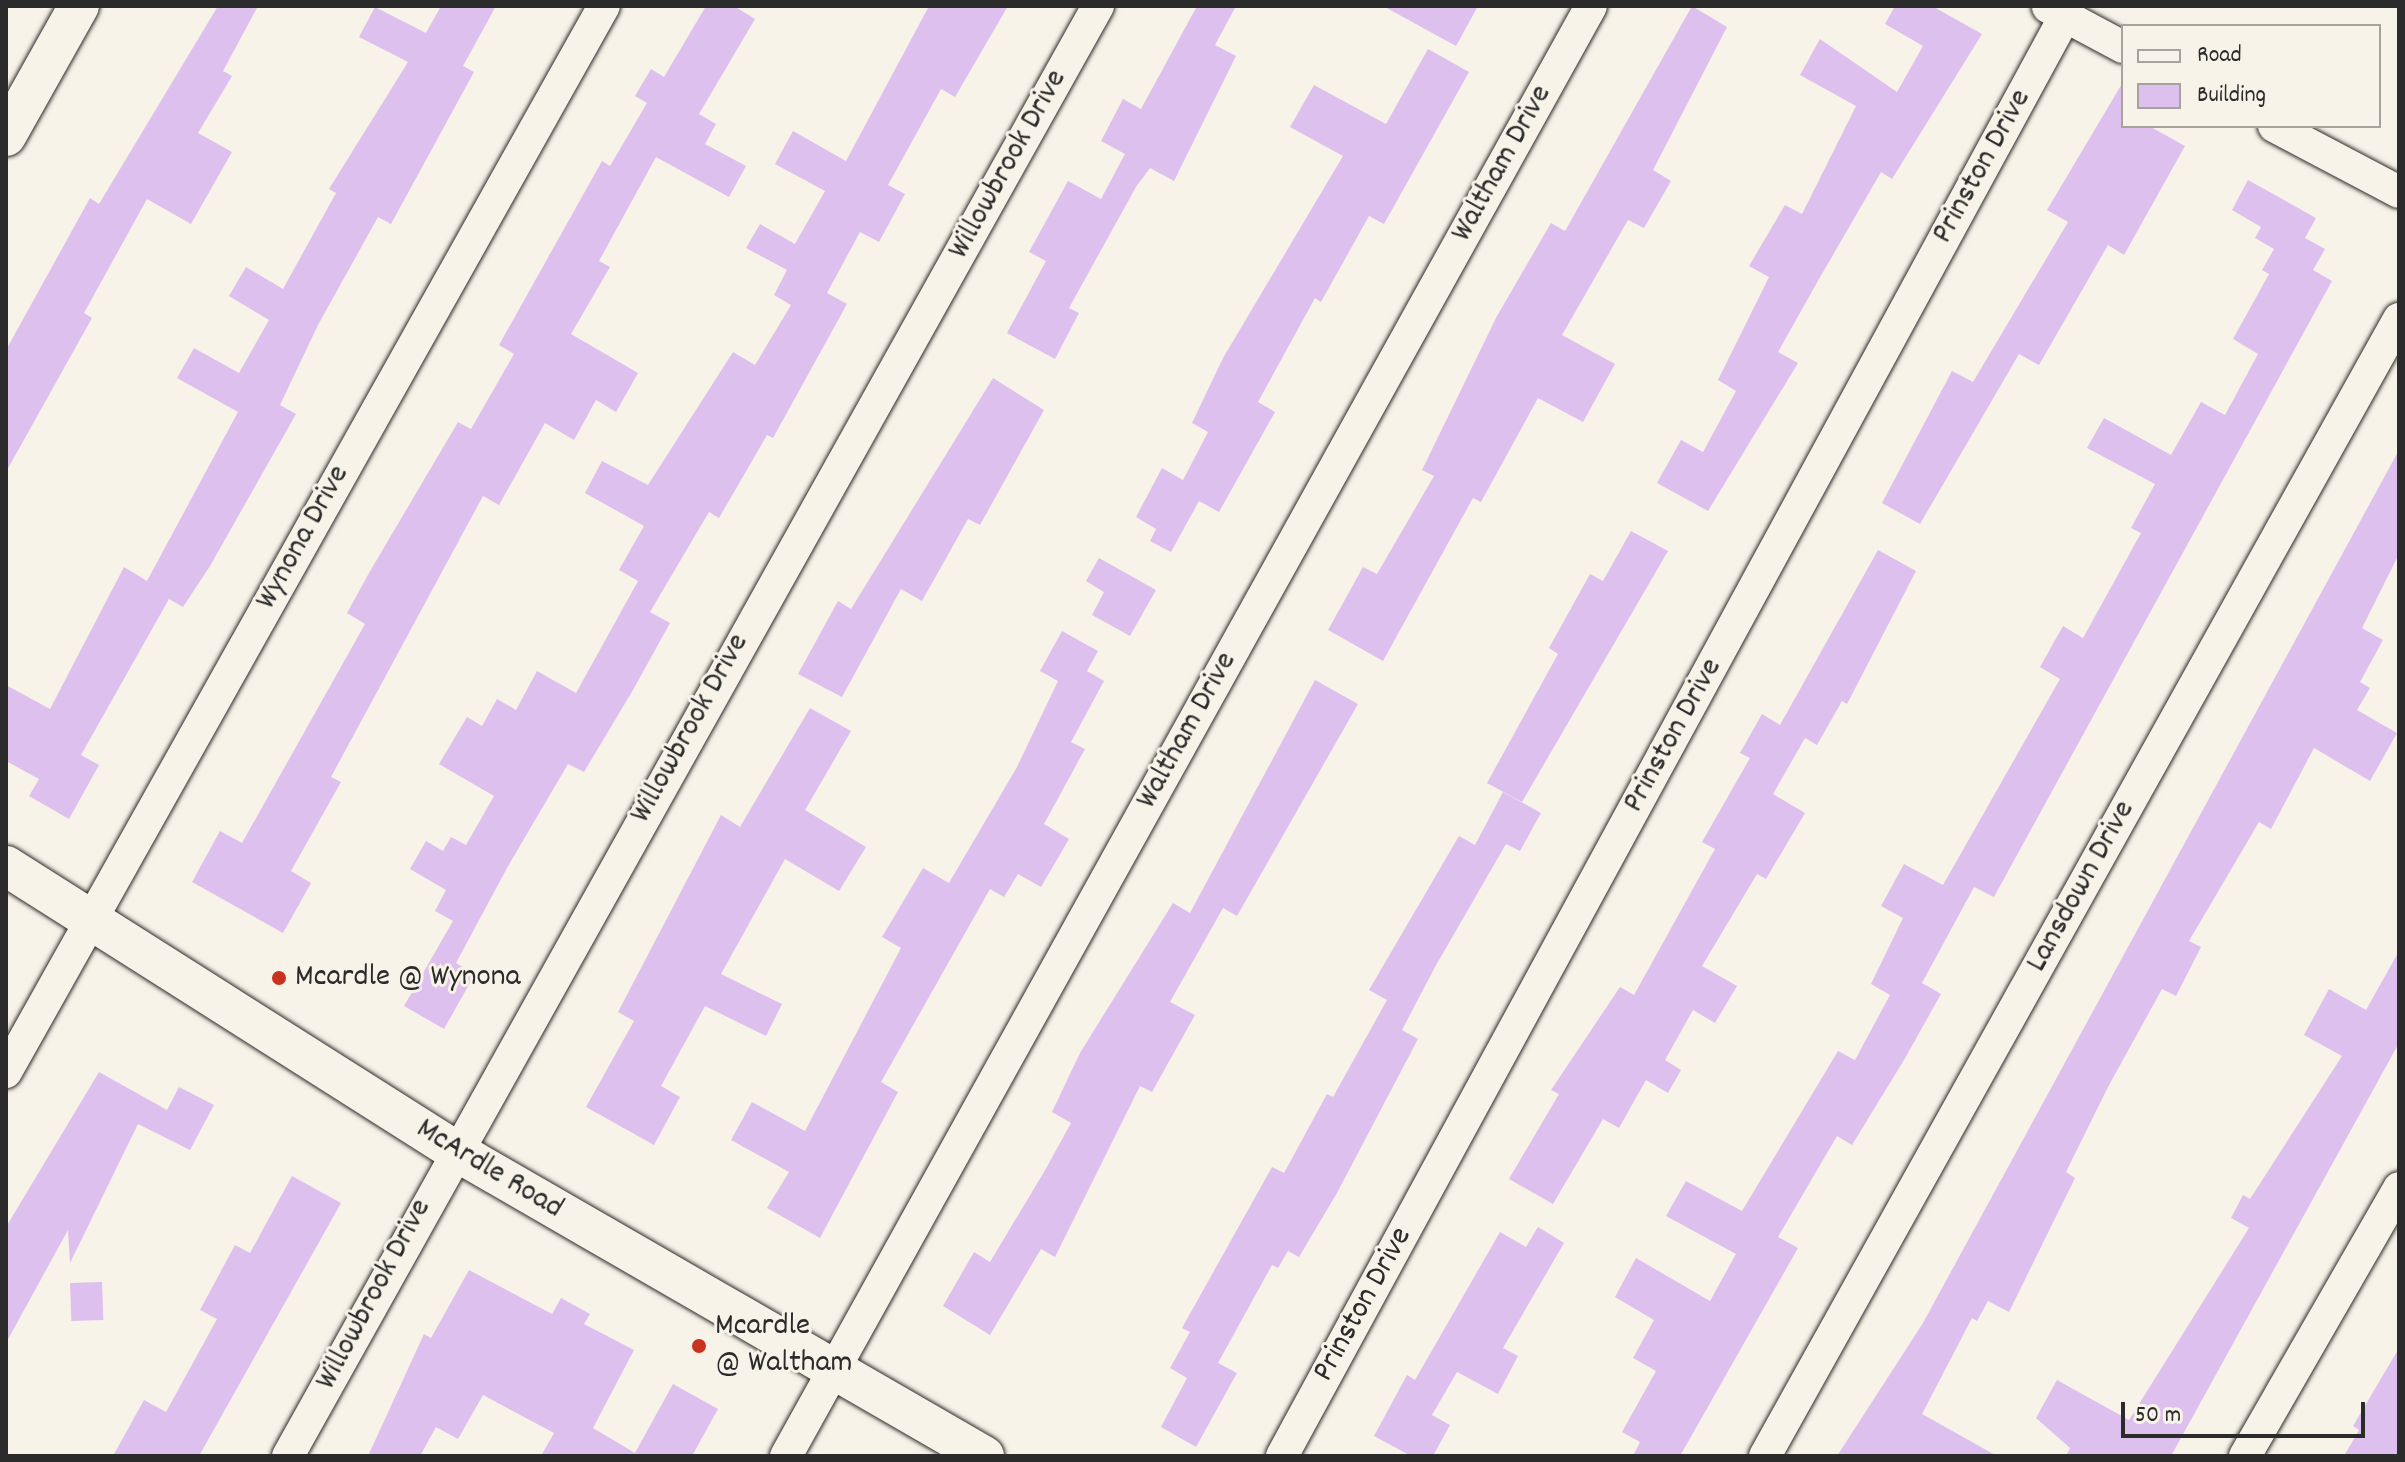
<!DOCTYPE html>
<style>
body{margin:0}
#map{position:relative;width:2405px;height:1462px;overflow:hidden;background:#f7f3e8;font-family:Dekko,sans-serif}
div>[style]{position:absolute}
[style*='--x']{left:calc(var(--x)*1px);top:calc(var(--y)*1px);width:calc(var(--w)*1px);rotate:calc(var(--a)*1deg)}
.building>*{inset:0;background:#ddc0ed;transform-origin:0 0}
.roads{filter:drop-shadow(0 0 2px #2b2b2b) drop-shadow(0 0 2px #2b2b2b)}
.minor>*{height:32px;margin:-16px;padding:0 16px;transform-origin:16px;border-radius:16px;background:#f7f3e8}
.major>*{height:40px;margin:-20px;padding:0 20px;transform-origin:20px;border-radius:20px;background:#f7f3e8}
.dots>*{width:22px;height:22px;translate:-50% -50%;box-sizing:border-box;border:4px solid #f7f3e8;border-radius:50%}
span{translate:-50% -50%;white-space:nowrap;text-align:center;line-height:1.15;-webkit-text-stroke:6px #f7f3e8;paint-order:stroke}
.street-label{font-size:32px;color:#2b2b2b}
.poi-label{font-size:32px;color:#2b2b2b}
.left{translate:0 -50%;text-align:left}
.frame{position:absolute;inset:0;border:8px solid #2b2b2b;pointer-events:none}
.legend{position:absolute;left:2121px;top:24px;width:260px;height:104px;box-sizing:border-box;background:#f7f3e8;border:2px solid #a5a39c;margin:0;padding:10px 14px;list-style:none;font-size:24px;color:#2b2b2b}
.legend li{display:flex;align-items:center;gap:16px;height:40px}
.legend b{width:40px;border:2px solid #a5a39c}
.scale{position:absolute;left:2121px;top:1402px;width:244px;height:36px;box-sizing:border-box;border:4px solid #2b2b2b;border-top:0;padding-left:10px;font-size:24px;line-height:28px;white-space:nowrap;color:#2b2b2b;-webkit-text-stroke:6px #f7f3e8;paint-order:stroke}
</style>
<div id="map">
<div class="building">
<div style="clip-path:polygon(218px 6px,258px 6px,223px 71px,232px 76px,198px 133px,232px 152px,191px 224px,147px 199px,84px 313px,92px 318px,6px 472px,6px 350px,90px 198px,99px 204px)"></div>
<div style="clip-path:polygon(441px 6px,496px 6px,463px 66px,474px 72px,391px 224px,378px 217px,318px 325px,280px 405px,296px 414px,210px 566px,183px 607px,169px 599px,81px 755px,99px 765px,69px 819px,29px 796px,39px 779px,6px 761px,6px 685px,50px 709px,124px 567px,147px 581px,238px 412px,177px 378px,194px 348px,239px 373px,269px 320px,229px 296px,246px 267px,283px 289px,336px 193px,329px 189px,408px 62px,359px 37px,375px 7px,426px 33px)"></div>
<div style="clip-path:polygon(706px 6px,734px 6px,755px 19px,699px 114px,716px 124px,705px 144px,746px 166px,729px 197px,656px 157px,599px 261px,610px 267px,571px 334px,638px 373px,616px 412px,596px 400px,574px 440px,545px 423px,499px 505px,483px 496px,331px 777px,341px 782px,291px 871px,311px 883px,283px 933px,192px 882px,220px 831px,242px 843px,365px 624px,347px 613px,369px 573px,458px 422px,471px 429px,514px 354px,499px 345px,602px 161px,610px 166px,647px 103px,635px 96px,651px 69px,664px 77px)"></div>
<div style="clip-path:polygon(929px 6px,1008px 6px,955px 97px,941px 89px,888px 185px,905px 194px,879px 242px,860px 232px,827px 293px,847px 304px,773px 438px,767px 435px,719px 518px,709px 512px,650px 612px,670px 623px,633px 690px,584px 772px,568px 764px,507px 868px,456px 963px,475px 974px,444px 1029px,404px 1006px,453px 921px,435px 911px,446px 890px,410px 869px,426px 841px,443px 851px,451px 837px,466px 845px,494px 796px,439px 764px,467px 717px,482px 726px,497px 699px,516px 710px,537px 671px,576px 693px,638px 581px,619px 570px,644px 526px,585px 493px,602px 461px,648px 485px,733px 352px,755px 365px,791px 305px,774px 295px,787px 270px,746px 248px,760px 224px,795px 244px,825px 191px,775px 164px,793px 131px,846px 161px)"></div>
<div style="clip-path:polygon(1197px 6px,1236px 6px,1215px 45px,1236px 56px,1174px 181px,1150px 168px,1136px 187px,1069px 308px,1079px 313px,1055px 359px,1007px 333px,1046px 261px,1029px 252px,1068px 181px,1101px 199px,1125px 154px,1101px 141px,1123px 99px,1141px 109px)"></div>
<div style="clip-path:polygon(1383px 6px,1478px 6px,1456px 46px)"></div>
<div style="clip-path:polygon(1692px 6px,1727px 27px,1653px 170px,1671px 181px,1644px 228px,1628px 220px,1562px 335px,1615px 364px,1583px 422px,1538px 398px,1481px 502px,1473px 498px,1383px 661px,1328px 630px,1363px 567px,1377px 574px,1434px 476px,1422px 470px,1497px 316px,1551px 223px,1565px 231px)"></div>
<div style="clip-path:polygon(1895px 6px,1932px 6px,1982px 34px,1892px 179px,1881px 172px,1819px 279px,1778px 352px,1798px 363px,1708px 511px,1657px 483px,1681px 440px,1703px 452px,1736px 391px,1718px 380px,1769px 277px,1749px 266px,1785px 205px,1802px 214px,1856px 106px,1800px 75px,1820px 39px,1897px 92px,1923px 46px,1885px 24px)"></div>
<div style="clip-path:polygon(1428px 49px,1469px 72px,1384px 224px,1369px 216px,1321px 302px,1315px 298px,1258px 402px,1275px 412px,1219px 512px,1199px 501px,1171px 552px,1150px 541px,1156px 529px,1136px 517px,1162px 468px,1183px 480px,1208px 432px,1192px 423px,1223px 358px,1343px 156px,1290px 127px,1314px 85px,1386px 124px)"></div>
<div style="clip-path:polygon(2123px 82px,2123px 126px,2149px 126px,2185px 146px,2124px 255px,2108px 245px,2039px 365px,2019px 354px,1920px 524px,1882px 503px,1952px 371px,1973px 382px,2068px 222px,2047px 210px)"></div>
<div style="clip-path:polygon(2248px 180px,2316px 218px,2305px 238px,2325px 249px,2313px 270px,2332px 281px,1994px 897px,1974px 887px,1922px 983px,1941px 994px,1904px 1060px,1852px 1145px,1837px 1136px,1778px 1237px,1798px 1248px,1680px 1456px,1633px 1456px,1640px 1442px,1622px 1432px,1656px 1371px,1633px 1358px,1654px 1320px,1615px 1297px,1636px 1258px,1710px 1301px,1736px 1254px,1666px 1216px,1686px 1181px,1742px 1211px,1838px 1051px,1855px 1060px,1890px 995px,1871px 984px,1903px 918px,1881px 906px,1904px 864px,1943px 885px,2060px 679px,2040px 667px,2063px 626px,2083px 638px,2141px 533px,2131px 528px,2155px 484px,2087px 448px,2104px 418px,2171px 455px,2201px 402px,2225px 415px,2258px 354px,2233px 339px,2269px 274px,2262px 270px,2274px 249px,2255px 238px,2261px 227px,2232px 210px)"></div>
<div style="clip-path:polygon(993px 378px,1044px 410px,980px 525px,968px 519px,922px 601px,901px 589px,842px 697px,798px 674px,838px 601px,851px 609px)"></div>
<div style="clip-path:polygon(2399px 450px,2399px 554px,2362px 628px,2383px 640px,2360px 682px,2370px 688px,2357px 710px,2397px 733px,2370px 781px,2314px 748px,2271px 829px,2259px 822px,2189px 941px,2201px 947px,2176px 996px,2162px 989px,2108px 1087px,2066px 1172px,2075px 1178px,2009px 1312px,1988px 1301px,1977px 1321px,1972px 1318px,1922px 1414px,1997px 1456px,1837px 1456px,1923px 1323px)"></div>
<div style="clip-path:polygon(1631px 531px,1668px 551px,1522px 802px,1487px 783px,1558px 654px,1549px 648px,1590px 574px,1603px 581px)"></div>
<div style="clip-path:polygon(1878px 550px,1916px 571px,1847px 704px,1842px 701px,1817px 745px,1805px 738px,1773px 794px,1805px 813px,1766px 879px,1757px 874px,1702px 966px,1737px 986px,1715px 1023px,1693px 1010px,1665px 1060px,1681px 1070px,1668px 1093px,1646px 1080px,1619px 1128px,1603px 1119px,1553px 1204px,1509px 1179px,1559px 1094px,1551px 1090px,1620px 987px,1634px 995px,1715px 849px,1702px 842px,1750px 758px,1740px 753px,1762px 714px,1780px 725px)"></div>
<div style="clip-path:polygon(1099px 558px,1156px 590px,1130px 636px,1092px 615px,1104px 592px,1086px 581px)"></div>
<div style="clip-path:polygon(1062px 631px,1098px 651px,1087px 671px,1104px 681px,1071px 742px,1085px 749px,1044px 824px,1069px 839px,1041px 887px,1018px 874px,1004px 897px,990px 889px,881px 1082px,898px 1092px,820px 1238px,767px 1208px,789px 1172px,731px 1140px,752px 1102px,805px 1131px,901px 948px,882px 937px,923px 868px,949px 883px,1017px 767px,1058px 681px,1040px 671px)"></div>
<div style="clip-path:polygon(1315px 680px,1358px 704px,1237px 916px,1223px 908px,1170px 1002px,1195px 1015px,1152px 1092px,1140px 1086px,1055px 1257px,1041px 1249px,990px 1335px,943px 1306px,974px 1252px,990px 1262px,1044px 1172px,1071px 1123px,1052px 1112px,1080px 1053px,1173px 903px,1190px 913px)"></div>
<div style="clip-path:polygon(810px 708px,851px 731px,805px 810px,866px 847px,839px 891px,785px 859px,721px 974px,782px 1004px,766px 1036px,705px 1006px,661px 1086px,680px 1097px,654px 1145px,586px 1107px,634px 1021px,618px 1012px,721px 815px,740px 827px)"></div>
<div style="clip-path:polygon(1503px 792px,1541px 813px,1520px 851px,1506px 844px,1435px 967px,1402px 1030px,1418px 1039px,1337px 1193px,1299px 1257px,1288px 1251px,1278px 1268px,1272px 1265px,1218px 1363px,1237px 1373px,1196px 1447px,1161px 1427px,1187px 1378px,1170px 1368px,1190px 1332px,1182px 1328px,1272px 1167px,1284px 1173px,1327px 1094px,1333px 1097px,1387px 1000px,1369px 990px,1459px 836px,1475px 845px)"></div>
<div style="clip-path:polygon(2399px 951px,2399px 1043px,2171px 1456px,2066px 1456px,2070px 1448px,2036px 1418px,2057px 1380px,2129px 1420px,2249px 1228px,2231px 1218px,2243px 1195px,2250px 1199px,2342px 1056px,2304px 1035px,2329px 989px,2366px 1010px)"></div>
<div style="clip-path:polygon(99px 1072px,167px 1110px,179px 1087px,214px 1105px,190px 1150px,138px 1124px,70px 1263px,68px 1230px,6px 1343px,6px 1227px)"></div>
<div style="clip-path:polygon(292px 1176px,341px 1203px,199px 1456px,113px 1456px,144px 1400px,166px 1412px,217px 1319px,200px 1310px,235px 1245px,250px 1253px)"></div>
<div style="clip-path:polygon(1538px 1227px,1564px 1243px,1503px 1348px,1518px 1356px,1498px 1394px,1457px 1372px,1432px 1415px,1450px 1425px,1433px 1456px,1411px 1456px,1374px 1436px,1407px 1375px,1415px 1380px,1500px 1232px,1526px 1247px)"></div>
<div style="clip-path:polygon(469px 1270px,552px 1314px,561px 1298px,590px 1314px,584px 1324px,634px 1350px,593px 1428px,635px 1453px,673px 1384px,718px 1409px,692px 1456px,541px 1456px,554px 1433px,483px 1395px,458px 1439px,436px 1427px,420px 1456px,368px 1456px,424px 1334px,431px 1338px)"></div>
<div style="left:102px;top:1282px;width:38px;height:32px;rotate:88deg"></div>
<div style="clip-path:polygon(2399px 1348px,2399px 1456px,2344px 1456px,2359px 1430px,2353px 1426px)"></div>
</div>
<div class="roads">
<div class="minor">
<div style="--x:2048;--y:7;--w:85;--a:28.1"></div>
<div style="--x:2274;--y:126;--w:141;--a:27.8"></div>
<div style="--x:6;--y:1072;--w:1222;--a:-60.71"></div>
<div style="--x:288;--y:1456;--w:1661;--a:-60.81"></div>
<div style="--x:786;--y:1456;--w:1658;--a:-60.96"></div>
<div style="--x:1282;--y:1456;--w:1639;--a:-61.46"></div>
<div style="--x:1765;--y:1456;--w:1302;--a:-60.86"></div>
<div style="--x:2245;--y:1456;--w:309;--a:-60.1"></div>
</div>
<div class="major">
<div style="--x:6;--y:136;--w:149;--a:-60.7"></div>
<div style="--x:6;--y:866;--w:530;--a:32.37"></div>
<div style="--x:454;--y:1150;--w:612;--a:30"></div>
</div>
</div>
<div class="dots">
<div style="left:279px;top:978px;background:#c8321e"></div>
<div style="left:699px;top:1346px;background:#c8321e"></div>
</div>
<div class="street-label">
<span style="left:1503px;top:164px;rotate:-61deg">Waltham Drive</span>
<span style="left:1009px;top:165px;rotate:-61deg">Willowbrook Drive</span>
<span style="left:1983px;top:167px;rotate:-61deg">Prinston Drive</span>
<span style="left:304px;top:538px;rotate:-61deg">Wynona Drive</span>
<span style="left:691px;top:729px;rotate:-61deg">Willowbrook Drive</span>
<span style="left:1188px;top:731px;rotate:-61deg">Waltham Drive</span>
<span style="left:1674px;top:736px;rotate:-61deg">Prinston Drive</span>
<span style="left:2082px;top:887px;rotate:-61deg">Lansdown Drive</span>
<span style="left:489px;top:1170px;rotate:31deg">McArdle Road</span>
<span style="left:375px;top:1295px;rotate:-62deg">Willowbrook Drive</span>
<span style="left:1364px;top:1305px;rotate:-61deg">Prinston Drive</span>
</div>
<div class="poi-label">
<span class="left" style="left:295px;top:978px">Mcardle @ Wynona</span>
<span class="left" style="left:715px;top:1346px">Mcardle<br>@ Waltham</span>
</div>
<div class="frame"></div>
<ul class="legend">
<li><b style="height:10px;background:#f7f3e8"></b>Road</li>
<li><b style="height:22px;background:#ddc0ed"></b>Building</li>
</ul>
<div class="scale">50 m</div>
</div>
